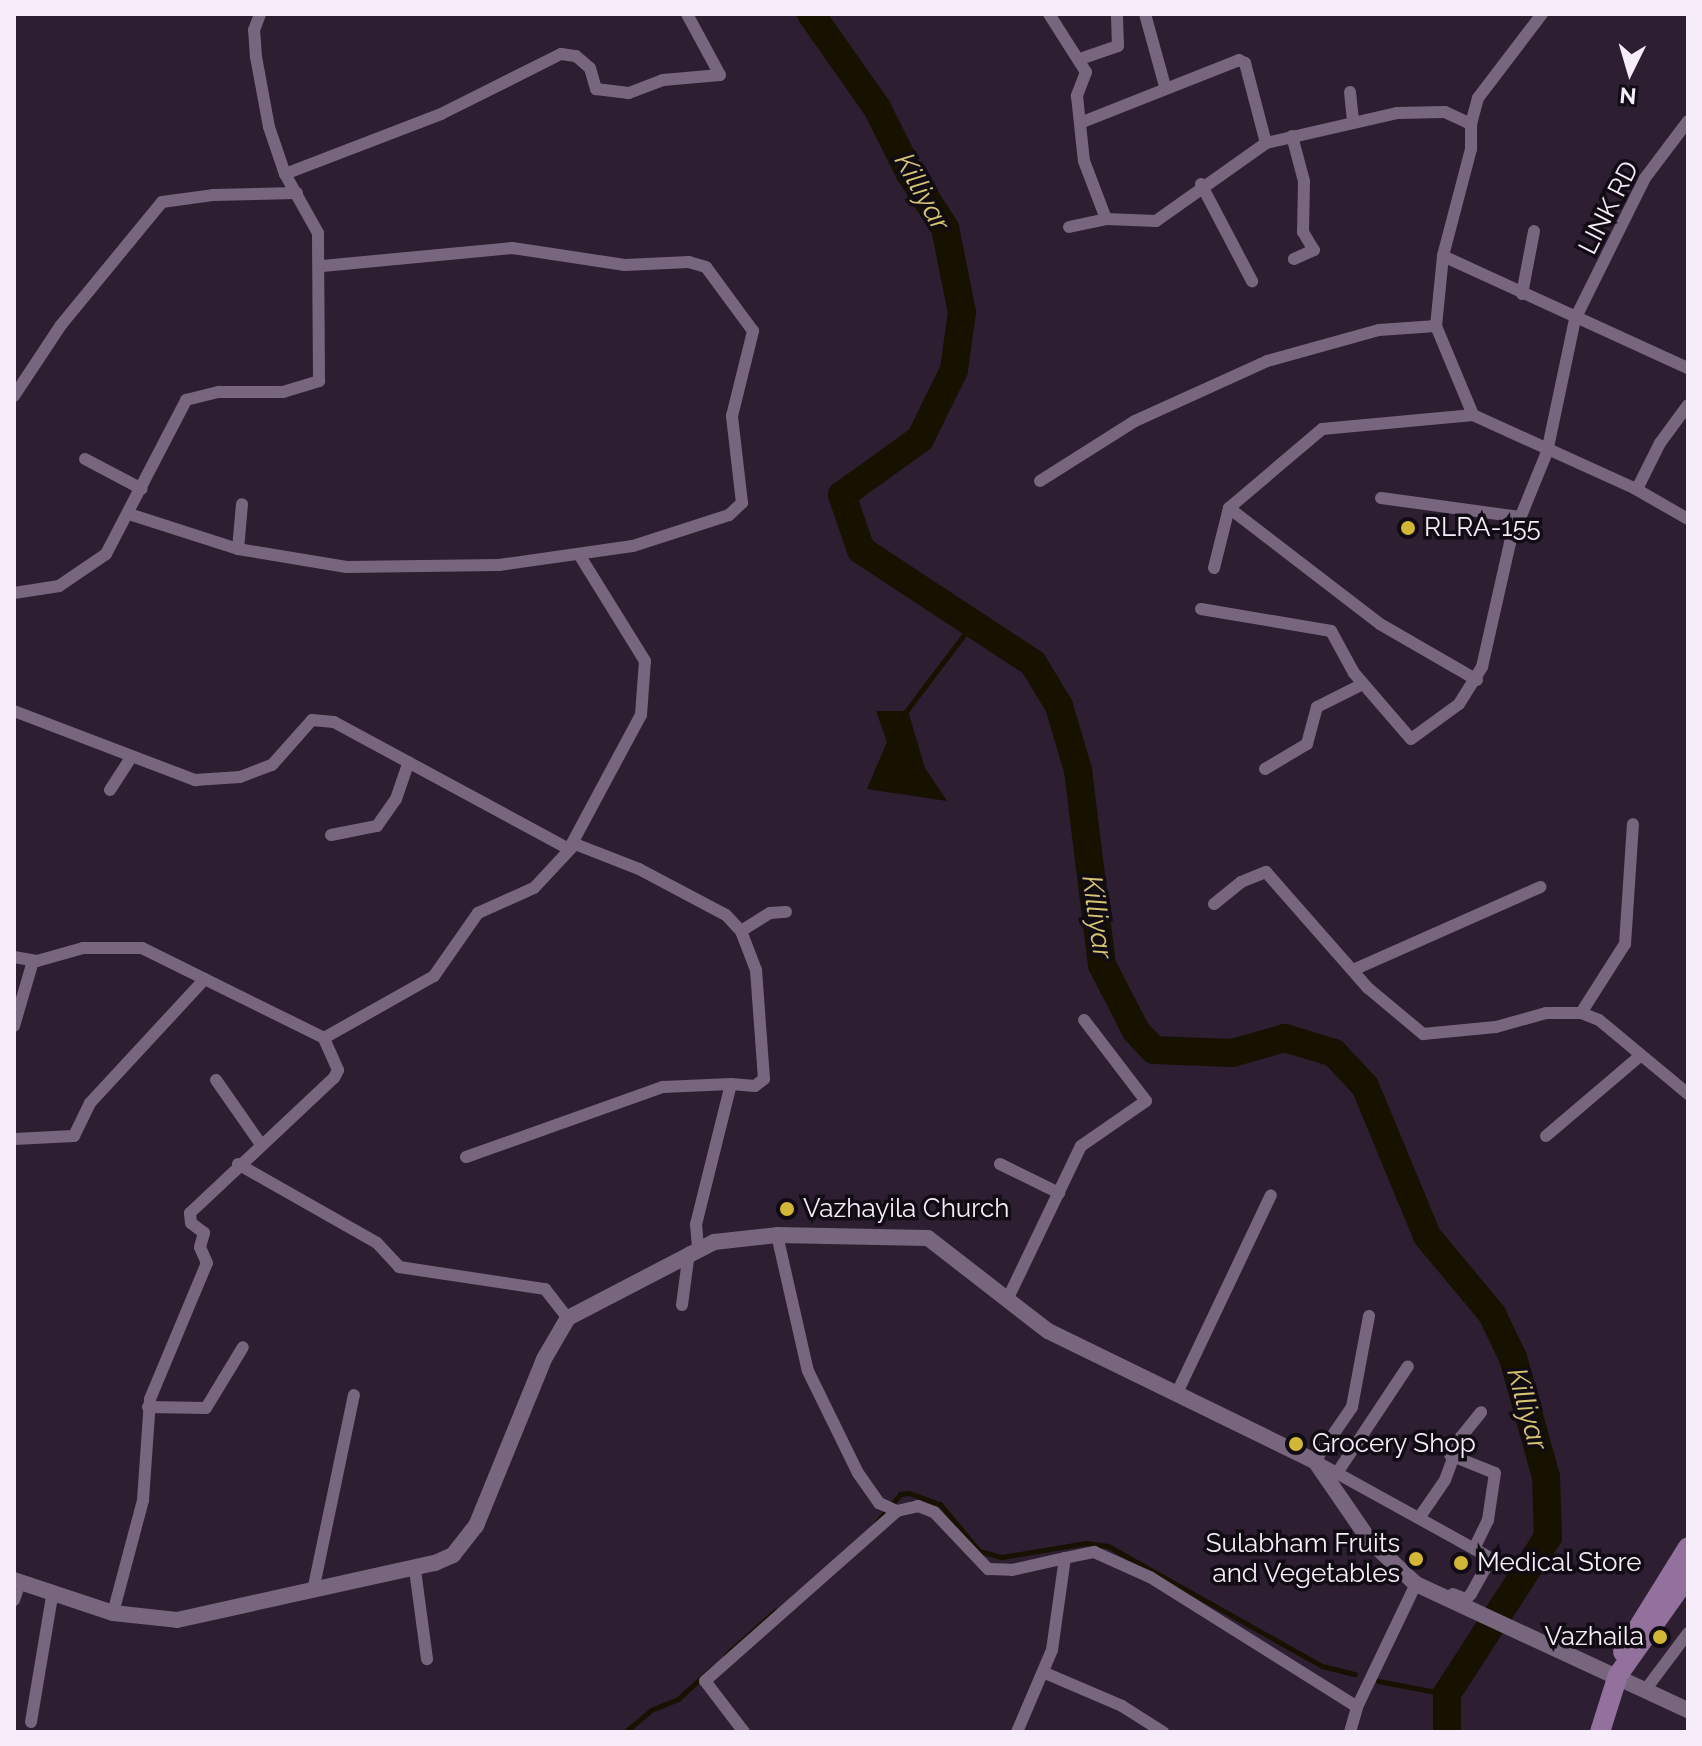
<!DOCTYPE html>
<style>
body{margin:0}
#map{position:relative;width:1702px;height:1746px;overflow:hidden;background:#2d1e31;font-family:Raleway,sans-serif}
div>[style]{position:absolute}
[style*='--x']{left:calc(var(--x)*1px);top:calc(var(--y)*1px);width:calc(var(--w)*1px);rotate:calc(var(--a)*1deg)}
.water>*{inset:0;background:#171100}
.stream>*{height:5px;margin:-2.5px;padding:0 2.5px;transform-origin:2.5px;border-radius:2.5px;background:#171100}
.river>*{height:28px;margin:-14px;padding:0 14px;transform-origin:14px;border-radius:14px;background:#171100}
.minor>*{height:12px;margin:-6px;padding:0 6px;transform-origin:6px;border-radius:6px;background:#77667d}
.tertiary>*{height:16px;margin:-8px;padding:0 8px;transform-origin:8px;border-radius:8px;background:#77667d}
.primary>*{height:20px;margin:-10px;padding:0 10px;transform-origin:10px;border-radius:10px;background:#93719d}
.dots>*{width:22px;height:22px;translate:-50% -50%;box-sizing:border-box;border:4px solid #110b13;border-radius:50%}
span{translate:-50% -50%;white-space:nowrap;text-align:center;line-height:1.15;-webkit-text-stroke:7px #110b13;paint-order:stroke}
.street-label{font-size:26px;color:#f7edfa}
.poi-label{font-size:26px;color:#f7edfa}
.left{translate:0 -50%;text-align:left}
.right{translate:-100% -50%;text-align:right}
.water-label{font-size:28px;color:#d7c572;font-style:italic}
.frame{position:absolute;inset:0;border:16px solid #f7edfa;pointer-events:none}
.north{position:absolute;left:1590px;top:32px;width:80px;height:80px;-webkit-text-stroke:6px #110b13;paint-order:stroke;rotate:185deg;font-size:22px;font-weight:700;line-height:32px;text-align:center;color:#f7edfa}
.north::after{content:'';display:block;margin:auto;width:28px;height:36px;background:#f7edfa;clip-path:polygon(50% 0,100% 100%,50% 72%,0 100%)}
</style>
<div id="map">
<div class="water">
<div style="clip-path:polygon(876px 711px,908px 711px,925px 768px,947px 801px,867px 789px,887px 742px)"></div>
</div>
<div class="stream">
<div style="--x:904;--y:714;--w:113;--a:-52.9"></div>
<div style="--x:876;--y:1523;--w:38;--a:-50"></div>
<div style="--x:900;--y:1494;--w:9;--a:-6"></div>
<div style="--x:909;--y:1493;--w:33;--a:20"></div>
<div style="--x:940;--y:1504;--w:61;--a:50.3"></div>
<div style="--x:979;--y:1551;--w:24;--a:15"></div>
<div style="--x:1002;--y:1557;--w:85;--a:-9.5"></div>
<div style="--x:1086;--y:1543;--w:22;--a:8"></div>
<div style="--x:1108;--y:1546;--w:245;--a:29.3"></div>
<div style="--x:1322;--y:1666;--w:34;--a:14"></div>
<div style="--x:726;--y:1655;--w:66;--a:-41.9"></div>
<div style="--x:1378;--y:1681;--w:70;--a:10.7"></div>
<div style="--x:625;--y:1732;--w:34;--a:-40"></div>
<div style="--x:651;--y:1710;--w:29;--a:-22"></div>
<div style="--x:678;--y:1699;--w:47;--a:-42.4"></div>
</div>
<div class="river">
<div style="--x:811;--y:14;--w:115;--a:54.9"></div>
<div style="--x:877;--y:108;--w:72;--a:63.4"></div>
<div style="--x:909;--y:172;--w:67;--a:57.3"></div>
<div style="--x:945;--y:228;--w:86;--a:78.6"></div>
<div style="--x:962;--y:312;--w:59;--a:97.9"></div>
<div style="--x:954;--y:370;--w:77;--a:116.2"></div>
<div style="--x:920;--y:439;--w:96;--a:144.3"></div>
<div style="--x:842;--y:495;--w:58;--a:70.9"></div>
<div style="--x:861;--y:550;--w:206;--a:33.3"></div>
<div style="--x:1033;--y:663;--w:50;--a:58.8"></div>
<div style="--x:1059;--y:706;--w:67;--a:73.5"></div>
<div style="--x:1078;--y:770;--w:196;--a:83"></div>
<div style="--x:1102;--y:965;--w:74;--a:62.7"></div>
<div style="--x:1136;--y:1031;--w:26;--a:47"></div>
<div style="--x:1154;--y:1050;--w:78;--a:2.2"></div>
<div style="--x:1232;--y:1053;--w:55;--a:-15.8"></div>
<div style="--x:1285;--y:1038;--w:51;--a:17"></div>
<div style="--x:1334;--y:1053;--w:45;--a:46.8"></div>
<div style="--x:1365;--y:1086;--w:162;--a:67.5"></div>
<div style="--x:1427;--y:1236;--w:102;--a:50.2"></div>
<div style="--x:1492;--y:1314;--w:49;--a:64.5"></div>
<div style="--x:1513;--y:1358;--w:123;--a:74.5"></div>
<div style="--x:1546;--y:1477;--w:60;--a:88.1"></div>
<div style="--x:1548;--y:1537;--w:187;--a:122.8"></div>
<div style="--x:1447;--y:1694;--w:38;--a:90"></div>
</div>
<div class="minor">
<div style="--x:1049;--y:14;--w:69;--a:57.5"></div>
<div style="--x:1086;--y:72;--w:26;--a:111"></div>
<div style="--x:1077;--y:96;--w:65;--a:83.9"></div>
<div style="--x:1084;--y:161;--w:62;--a:69.2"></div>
<div style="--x:1145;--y:14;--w:75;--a:74.5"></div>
<div style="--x:1080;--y:59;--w:40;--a:-18.9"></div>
<div style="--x:1118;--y:46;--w:32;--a:-92"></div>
<div style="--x:1350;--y:92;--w:30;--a:84"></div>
<div style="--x:1080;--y:123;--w:171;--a:-21.6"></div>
<div style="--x:1239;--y:60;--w:7;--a:27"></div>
<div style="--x:1245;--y:63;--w:83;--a:75.3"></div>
<div style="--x:1471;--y:124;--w:27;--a:-75"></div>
<div style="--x:1478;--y:98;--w:106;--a:-52.7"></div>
<div style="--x:1292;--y:136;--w:47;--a:75.1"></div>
<div style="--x:1304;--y:181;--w:51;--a:91.1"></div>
<div style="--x:1303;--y:232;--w:21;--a:59"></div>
<div style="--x:1314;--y:250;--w:22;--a:156"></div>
<div style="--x:285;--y:174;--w:167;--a:-21"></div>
<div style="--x:441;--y:114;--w:134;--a:-26.6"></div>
<div style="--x:561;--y:54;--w:15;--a:8"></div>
<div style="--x:576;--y:56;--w:18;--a:41"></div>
<div style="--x:590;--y:68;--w:22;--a:74"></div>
<div style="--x:596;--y:89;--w:33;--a:7"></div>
<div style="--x:629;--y:93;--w:36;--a:-21"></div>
<div style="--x:663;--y:80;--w:57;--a:-5"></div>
<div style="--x:720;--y:75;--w:69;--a:-118.4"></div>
<div style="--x:1201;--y:184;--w:110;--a:62.3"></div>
<div style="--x:1069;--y:227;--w:38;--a:-12"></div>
<div style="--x:1106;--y:219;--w:50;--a:2.3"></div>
<div style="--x:1156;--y:221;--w:135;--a:-35.3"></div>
<div style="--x:1266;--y:143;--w:134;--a:-12.9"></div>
<div style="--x:1397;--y:113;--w:48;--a:-1.2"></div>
<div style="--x:1445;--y:112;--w:29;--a:25"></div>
<div style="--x:1471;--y:124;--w:25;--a:90"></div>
<div style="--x:1471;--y:149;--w:111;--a:104.7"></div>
<div style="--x:1443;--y:256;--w:70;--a:95.7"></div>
<div style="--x:1443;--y:256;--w:269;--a:24.6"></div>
<div style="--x:1522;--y:294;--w:64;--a:-79.2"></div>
<div style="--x:14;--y:396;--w:85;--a:-56.5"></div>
<div style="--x:61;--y:325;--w:159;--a:-50.6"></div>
<div style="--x:162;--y:202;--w:51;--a:-7.8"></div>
<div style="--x:213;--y:195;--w:84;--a:-1.4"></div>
<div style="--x:85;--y:459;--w:64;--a:27.8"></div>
<div style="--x:1040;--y:481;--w:112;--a:-32.3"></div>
<div style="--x:1135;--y:421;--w:145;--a:-24.4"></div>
<div style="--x:1267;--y:361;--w:116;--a:-15.5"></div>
<div style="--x:1379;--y:330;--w:57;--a:-4"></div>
<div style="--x:1436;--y:326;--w:96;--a:67.4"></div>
<div style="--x:1473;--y:415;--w:177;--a:24.4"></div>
<div style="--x:1634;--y:488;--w:62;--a:29.9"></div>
<div style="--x:1637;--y:489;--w:51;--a:-63.4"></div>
<div style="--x:1660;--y:443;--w:47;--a:-53.6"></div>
<div style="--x:1381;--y:498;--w:140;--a:7.8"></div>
<div style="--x:1229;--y:508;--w:190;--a:37.5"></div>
<div style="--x:1380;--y:624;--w:112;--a:30"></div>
<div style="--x:129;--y:514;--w:114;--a:17.8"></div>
<div style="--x:238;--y:549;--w:110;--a:9.4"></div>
<div style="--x:347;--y:567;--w:152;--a:-0.8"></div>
<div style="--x:499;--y:565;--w:135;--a:-8.1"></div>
<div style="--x:633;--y:546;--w:101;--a:-17.9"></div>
<div style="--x:729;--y:515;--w:18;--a:-43"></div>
<div style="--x:742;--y:503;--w:88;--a:-96.6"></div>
<div style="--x:732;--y:416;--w:88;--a:-76.1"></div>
<div style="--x:753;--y:331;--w:79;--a:-126.3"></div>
<div style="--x:706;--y:267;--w:18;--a:-164"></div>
<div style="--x:689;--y:262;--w:64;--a:177.3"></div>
<div style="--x:625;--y:265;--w:114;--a:-171.4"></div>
<div style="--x:512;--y:248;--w:193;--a:174.6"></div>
<div style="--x:238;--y:549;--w:45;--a:-84.9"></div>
<div style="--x:1214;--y:568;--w:62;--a:-76"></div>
<div style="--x:1229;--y:508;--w:122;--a:-40.3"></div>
<div style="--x:1322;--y:429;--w:152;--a:-5.3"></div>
<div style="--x:14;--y:593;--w:46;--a:-8.8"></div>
<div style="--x:59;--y:586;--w:57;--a:-34.2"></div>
<div style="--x:106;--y:554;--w:174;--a:-62.5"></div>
<div style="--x:186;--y:400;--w:34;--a:-14"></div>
<div style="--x:219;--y:392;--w:64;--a:0"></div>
<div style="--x:283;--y:392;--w:38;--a:-17"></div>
<div style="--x:319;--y:381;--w:148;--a:-90.4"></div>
<div style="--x:318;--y:233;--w:68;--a:-119.2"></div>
<div style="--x:285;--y:174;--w:50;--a:-108.8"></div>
<div style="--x:269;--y:127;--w:71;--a:-100.5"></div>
<div style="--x:256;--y:57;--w:27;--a:-94"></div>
<div style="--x:254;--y:30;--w:17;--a:-69"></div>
<div style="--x:1201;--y:609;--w:132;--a:9.6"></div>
<div style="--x:1331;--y:631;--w:48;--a:61.3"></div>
<div style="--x:1354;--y:673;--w:87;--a:49.2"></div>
<div style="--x:1411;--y:739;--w:59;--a:-36.1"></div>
<div style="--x:1459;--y:704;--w:44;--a:-58.1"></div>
<div style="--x:1482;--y:667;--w:127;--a:-77.3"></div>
<div style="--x:1510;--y:543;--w:98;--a:-67.9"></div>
<div style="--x:1547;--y:452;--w:136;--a:-78.1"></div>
<div style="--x:1575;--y:319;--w:157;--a:-63.6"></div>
<div style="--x:1645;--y:178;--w:71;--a:-53"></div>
<div style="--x:14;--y:711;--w:194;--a:20.9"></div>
<div style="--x:195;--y:780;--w:45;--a:-3.8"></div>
<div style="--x:240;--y:777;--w:34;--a:-21"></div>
<div style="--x:272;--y:765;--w:60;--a:-48.4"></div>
<div style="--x:312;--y:720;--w:22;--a:5"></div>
<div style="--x:334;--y:722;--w:267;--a:28.4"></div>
<div style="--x:569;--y:849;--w:152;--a:-61.8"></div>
<div style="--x:641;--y:715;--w:54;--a:-85.8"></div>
<div style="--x:645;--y:661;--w:123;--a:-121.8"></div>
<div style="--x:1265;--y:769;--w:49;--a:-30.8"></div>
<div style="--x:1307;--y:744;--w:38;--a:-75"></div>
<div style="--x:1317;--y:707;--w:51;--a:-26.6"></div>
<div style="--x:110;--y:790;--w:40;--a:-57.1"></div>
<div style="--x:331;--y:835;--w:47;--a:-11.1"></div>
<div style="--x:377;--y:826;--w:33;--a:-55"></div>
<div style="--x:396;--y:799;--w:39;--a:-71"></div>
<div style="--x:1214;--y:904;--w:35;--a:-39"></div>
<div style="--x:1241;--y:882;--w:27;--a:-22"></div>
<div style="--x:1266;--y:872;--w:154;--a:48.7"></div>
<div style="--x:1368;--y:988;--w:72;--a:39.9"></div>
<div style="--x:1423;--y:1034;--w:73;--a:-5.5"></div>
<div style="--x:1496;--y:1027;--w:52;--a:-15.6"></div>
<div style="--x:1546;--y:1013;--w:35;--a:0"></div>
<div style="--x:1581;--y:1013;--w:19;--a:21"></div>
<div style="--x:1599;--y:1020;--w:116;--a:39.7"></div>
<div style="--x:741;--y:931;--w:34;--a:-32"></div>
<div style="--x:770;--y:913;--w:16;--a:-4"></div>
<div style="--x:14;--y:957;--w:23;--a:10"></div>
<div style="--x:37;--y:961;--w:48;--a:-15.8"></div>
<div style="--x:83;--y:948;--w:59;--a:0"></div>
<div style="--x:142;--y:948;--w:203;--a:26.3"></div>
<div style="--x:1353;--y:970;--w:205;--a:-23.9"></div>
<div style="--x:1581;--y:1013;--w:82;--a:-57.5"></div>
<div style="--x:1625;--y:944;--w:120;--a:-86.2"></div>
<div style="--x:14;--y:1026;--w:68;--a:-73.7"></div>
<div style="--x:216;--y:1080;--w:77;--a:55.1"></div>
<div style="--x:1546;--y:1136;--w:123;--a:-40.4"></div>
<div style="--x:14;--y:1139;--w:60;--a:-2.9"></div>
<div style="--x:74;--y:1136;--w:37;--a:-64"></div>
<div style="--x:90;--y:1103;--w:169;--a:-47.2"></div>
<div style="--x:466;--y:1157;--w:209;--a:-19.6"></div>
<div style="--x:663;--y:1087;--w:68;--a:-2.5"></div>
<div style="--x:238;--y:1164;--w:160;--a:29.6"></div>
<div style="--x:377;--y:1243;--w:33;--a:47"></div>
<div style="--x:399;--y:1267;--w:148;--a:8.6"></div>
<div style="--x:545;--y:1289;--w:37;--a:52"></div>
<div style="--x:1000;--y:1164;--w:66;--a:26.2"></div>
<div style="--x:777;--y:1235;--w:139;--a:77.2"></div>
<div style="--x:808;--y:1371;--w:114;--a:63.9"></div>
<div style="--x:858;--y:1473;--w:37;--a:55"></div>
<div style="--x:879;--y:1503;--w:20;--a:24"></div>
<div style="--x:897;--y:1511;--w:22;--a:-13"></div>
<div style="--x:918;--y:1506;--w:17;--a:21"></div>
<div style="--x:934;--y:1512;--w:79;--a:46.5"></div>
<div style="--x:988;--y:1569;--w:24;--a:2"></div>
<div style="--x:1012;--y:1570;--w:54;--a:-12.8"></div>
<div style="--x:1009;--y:1296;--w:166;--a:-64.4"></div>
<div style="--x:1081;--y:1146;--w:79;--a:-34.7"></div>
<div style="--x:1146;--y:1101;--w:102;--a:-127.4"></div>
<div style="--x:682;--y:1305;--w:53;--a:-82.5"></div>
<div style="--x:1369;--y:1316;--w:93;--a:100.6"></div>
<div style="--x:1352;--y:1407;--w:65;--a:124.4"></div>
<div style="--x:1315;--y:1461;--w:201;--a:28.9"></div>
<div style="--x:1491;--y:1558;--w:41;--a:119.1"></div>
<div style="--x:1471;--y:1594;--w:7;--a:135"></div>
<div style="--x:1466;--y:1599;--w:14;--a:-159"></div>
<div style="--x:1176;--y:1395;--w:221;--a:-64.6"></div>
<div style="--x:148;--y:1407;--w:58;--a:1"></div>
<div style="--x:206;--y:1408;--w:71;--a:-58.8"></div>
<div style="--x:1450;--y:1455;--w:48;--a:21.8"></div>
<div style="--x:1495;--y:1473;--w:48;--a:98.5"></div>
<div style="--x:1488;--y:1520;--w:32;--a:116"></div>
<div style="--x:1337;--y:1473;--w:128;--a:-56.4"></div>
<div style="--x:1419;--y:1518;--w:46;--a:-55.6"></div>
<div style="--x:1445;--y:1480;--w:46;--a:-69.6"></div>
<div style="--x:1461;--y:1437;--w:32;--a:-51"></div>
<div style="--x:415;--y:1570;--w:90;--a:82.3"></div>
<div style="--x:314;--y:1586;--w:195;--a:-78.2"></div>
<div style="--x:14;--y:1600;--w:18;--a:-71"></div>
<div style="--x:113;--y:1613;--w:117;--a:-75.1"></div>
<div style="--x:143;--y:1500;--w:101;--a:-86"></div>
<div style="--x:150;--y:1399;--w:147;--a:-67.3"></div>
<div style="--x:207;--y:1263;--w:17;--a:-114"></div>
<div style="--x:200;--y:1247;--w:15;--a:-74"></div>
<div style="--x:204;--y:1233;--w:16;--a:-142"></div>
<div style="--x:191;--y:1223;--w:10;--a:-96"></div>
<div style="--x:190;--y:1213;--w:197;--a:-43.2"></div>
<div style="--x:334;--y:1078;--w:9;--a:-63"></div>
<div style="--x:338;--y:1070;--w:35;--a:-114"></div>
<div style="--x:324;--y:1038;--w:126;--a:-29.4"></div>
<div style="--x:434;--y:976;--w:77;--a:-55.1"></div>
<div style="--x:478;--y:913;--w:61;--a:-24.1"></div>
<div style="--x:534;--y:888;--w:60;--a:-47"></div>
<div style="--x:575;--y:844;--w:69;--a:21.3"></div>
<div style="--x:639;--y:869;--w:98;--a:27.9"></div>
<div style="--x:726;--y:915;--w:22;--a:47"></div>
<div style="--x:741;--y:931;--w:42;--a:69"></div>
<div style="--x:756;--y:970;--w:109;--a:85.8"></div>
<div style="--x:764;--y:1079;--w:11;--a:142"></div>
<div style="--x:755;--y:1086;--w:24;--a:-175"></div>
<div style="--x:731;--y:1084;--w:144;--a:104"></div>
<div style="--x:696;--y:1224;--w:23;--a:85"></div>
<div style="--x:1045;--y:1673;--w:84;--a:23.2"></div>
<div style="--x:1122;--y:1706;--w:49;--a:32.4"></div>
<div style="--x:1646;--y:1689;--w:70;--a:-53.1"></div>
<div style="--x:31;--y:1722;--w:128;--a:-80.5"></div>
<div style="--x:744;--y:1732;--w:64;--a:-127.4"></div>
<div style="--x:705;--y:1681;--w:256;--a:-41.5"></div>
<div style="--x:1017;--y:1732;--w:89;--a:-66.9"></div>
<div style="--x:1052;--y:1650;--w:93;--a:-82"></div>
<div style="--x:1065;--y:1558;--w:30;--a:-12"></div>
<div style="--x:1094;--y:1552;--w:61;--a:24.1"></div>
<div style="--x:1150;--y:1577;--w:244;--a:32.1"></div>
<div style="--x:1357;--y:1707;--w:136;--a:-64.4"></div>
<div style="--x:1350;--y:1732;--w:26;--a:-74"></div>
</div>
<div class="tertiary">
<div style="--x:14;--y:1580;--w:104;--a:18.4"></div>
<div style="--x:113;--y:1613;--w:64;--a:6.2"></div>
<div style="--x:177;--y:1620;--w:264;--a:-12.5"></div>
<div style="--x:435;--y:1563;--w:20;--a:-24"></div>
<div style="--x:453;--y:1555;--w:37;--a:-52"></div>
<div style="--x:476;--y:1526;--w:180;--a:-67.8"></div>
<div style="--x:544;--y:1359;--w:48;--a:-59.7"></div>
<div style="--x:568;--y:1318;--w:165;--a:-27.5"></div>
<div style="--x:714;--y:1242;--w:63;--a:-6.3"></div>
<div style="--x:777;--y:1235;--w:151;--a:1.1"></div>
<div style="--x:928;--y:1238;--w:152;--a:37.8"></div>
<div style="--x:1048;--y:1331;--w:297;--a:26"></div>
<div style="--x:1315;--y:1461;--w:97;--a:55.5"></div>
<div style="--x:1370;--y:1541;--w:63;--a:43.1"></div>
<div style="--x:1416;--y:1584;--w:300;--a:24.9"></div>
</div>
<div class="primary">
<div style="--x:1623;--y:1652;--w:123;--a:-58.2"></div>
<div style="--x:1600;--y:1732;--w:60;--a:-72.5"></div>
<div style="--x:1618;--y:1675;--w:121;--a:-54.7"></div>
</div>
<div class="dots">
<div style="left:1408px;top:528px;background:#d2b736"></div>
<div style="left:787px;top:1209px;background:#d2b736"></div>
<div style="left:1296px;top:1444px;background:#d2b736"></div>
<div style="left:1416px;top:1559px;background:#d2b736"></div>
<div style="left:1461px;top:1563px;background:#d2b736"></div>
<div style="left:1660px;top:1637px;background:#d2b736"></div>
</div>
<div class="street-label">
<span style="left:1609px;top:208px;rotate:-63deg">LINK RD</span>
</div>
<div class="poi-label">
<span class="left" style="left:1424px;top:528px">RLRA-155</span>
<span class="left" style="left:803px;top:1209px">Vazhayila Church</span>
<span class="left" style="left:1312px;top:1444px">Grocery Shop</span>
<span class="right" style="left:1400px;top:1559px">Sulabham Fruits<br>and Vegetables</span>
<span class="left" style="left:1477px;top:1563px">Medical Store</span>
<span class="right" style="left:1644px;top:1637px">Vazhaila</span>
</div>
<div class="water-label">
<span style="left:922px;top:192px;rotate:61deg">Killiyar</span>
<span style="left:1097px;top:917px;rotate:82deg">Killiyar</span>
<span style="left:1527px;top:1409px;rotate:74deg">Killiyar</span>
</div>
<div class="frame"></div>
<div class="north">N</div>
</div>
